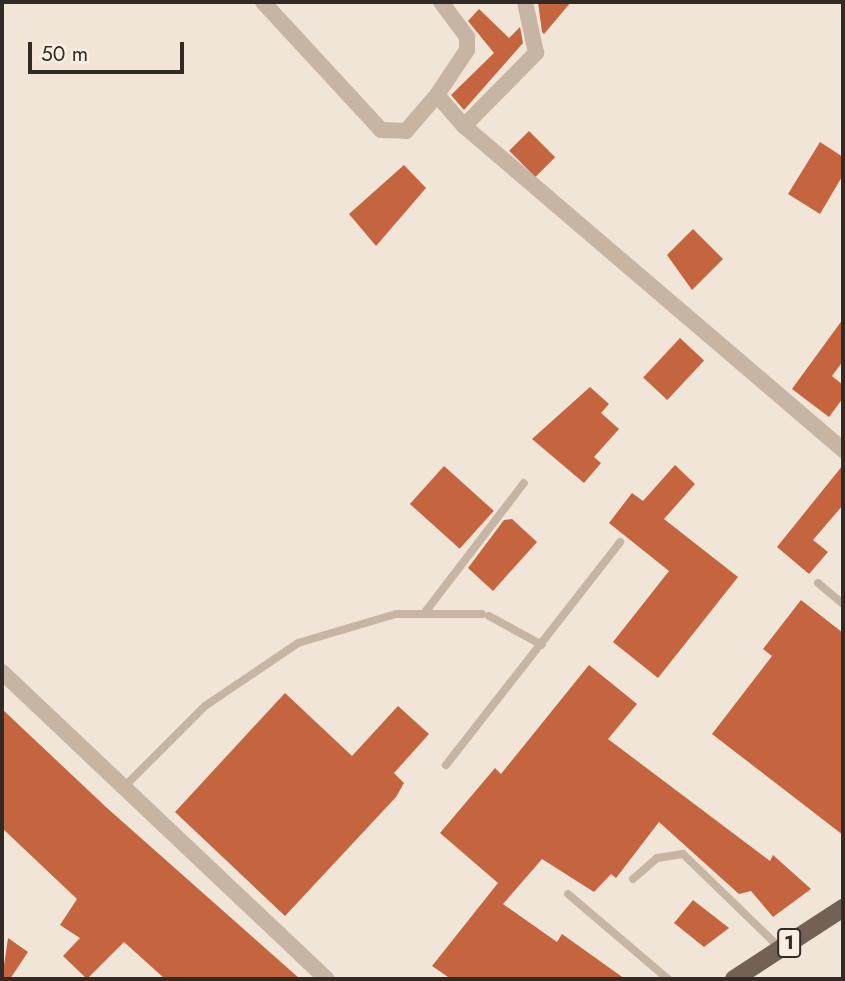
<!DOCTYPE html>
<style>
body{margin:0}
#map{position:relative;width:845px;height:981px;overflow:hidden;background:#f0e5d6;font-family:Jost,sans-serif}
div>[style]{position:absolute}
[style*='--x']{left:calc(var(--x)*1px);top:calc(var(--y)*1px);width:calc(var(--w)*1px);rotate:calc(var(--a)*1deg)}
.building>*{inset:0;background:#c46540;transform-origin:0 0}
.lane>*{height:8px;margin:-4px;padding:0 4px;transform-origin:4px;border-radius:4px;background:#c7b5a3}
.street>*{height:16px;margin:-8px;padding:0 8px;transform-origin:8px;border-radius:8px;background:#c7b5a3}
.primary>*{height:18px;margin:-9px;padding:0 9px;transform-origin:9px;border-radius:9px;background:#746156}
span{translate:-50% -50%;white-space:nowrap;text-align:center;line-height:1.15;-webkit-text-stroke:5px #f8efe2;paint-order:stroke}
.shield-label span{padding:2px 5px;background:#f8efe2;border:2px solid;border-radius:5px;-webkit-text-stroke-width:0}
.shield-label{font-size:19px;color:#322a25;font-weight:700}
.frame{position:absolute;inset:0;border:4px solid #322a25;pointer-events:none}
.scale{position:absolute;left:28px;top:42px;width:156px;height:32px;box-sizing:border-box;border:4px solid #322a25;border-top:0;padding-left:9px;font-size:21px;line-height:24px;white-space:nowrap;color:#322a25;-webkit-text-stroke:5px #f8efe2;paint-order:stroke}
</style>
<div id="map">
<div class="building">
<div style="clip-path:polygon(571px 2px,544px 34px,542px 32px,538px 2px)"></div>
<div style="clip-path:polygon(479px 9px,509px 38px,520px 27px,523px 43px,464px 110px,451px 95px,494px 53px,468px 21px)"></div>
<div style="left:529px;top:131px;width:37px;height:28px;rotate:45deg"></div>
<div style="clip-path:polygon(820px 142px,843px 157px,843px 175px,820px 214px,788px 194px)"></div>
<div style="clip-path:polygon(404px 165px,426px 188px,376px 246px,349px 214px)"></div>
<div style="clip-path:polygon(693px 229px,723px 259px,692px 290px,667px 255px)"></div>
<div style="clip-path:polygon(843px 319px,843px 361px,832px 376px,843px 385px,843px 398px,829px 417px,792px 389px)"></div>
<div style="left:680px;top:338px;width:33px;height:54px;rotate:43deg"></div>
<div style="clip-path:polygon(590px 387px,609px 404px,601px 413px,619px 429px,594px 457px,601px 463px,584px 483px,532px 439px)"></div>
<div style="clip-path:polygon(675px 465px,695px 484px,664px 519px,738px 577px,658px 678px,613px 642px,669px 571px,609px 523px,632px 493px,643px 501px)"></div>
<div style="clip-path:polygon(843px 465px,843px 505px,813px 540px,828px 552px,809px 574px,777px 547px)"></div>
<div style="left:444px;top:466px;width:67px;height:51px;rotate:42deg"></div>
<div style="clip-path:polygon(512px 519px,537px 542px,493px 591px,468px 568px,504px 520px)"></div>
<div style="clip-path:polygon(801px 600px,843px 633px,843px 835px,712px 734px,772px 656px,763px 649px)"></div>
<div style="clip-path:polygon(589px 665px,637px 704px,608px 739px,770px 861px,773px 855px,811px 889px,773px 917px,751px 891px,739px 894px,659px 822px,616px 878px,611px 874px,594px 892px,542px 859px,503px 904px,557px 942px,562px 934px,625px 979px,451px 979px,432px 966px,498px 883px,440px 833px,495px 768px,501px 774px)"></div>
<div style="clip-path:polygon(285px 693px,352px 756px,398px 706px,429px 734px,394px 773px,404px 783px,396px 797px,285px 916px,175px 812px)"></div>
<div style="clip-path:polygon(2px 709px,107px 808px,300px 979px,165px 979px,124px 942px,87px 979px,63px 956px,80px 938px,60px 925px,77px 899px,2px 828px)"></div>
<div style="clip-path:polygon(693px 900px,729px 928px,704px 947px,674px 923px)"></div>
<div style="clip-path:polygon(8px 938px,28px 952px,10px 979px,2px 979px)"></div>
</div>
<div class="lane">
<div style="--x:818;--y:583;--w:33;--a:40"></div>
<div style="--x:426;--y:611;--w:161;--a:-52.6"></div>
<div style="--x:489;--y:616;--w:60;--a:28.7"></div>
<div style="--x:446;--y:765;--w:283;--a:-52"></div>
<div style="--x:125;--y:786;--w:113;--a:-45"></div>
<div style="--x:205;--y:706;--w:112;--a:-34.1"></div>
<div style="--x:298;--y:643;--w:102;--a:-16.5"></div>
<div style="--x:396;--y:614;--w:86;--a:0"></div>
<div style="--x:633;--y:879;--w:32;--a:-41"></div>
<div style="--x:657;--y:858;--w:26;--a:-9"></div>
<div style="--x:683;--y:854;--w:136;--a:44.1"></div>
<div style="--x:568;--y:894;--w:131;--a:40.4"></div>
</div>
<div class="street">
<div style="--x:263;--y:2;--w:174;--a:47.3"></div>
<div style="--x:381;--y:130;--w:25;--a:2"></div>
<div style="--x:406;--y:131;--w:48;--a:-49.3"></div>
<div style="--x:441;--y:2;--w:44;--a:53.4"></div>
<div style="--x:467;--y:37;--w:13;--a:90"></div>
<div style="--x:467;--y:50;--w:54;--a:123.7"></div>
<div style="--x:437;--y:95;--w:41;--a:48.9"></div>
<div style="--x:464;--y:126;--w:499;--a:40.5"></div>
<div style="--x:464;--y:126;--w:103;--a:-45.4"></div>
<div style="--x:536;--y:53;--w:52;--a:-102.2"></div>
<div style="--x:2;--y:672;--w:447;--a:43.4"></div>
</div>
<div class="primary">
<div style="--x:734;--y:979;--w:130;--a:-33.1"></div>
</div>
<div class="shield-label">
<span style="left:789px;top:943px">1</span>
</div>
<div class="frame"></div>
<div class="scale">50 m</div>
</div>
